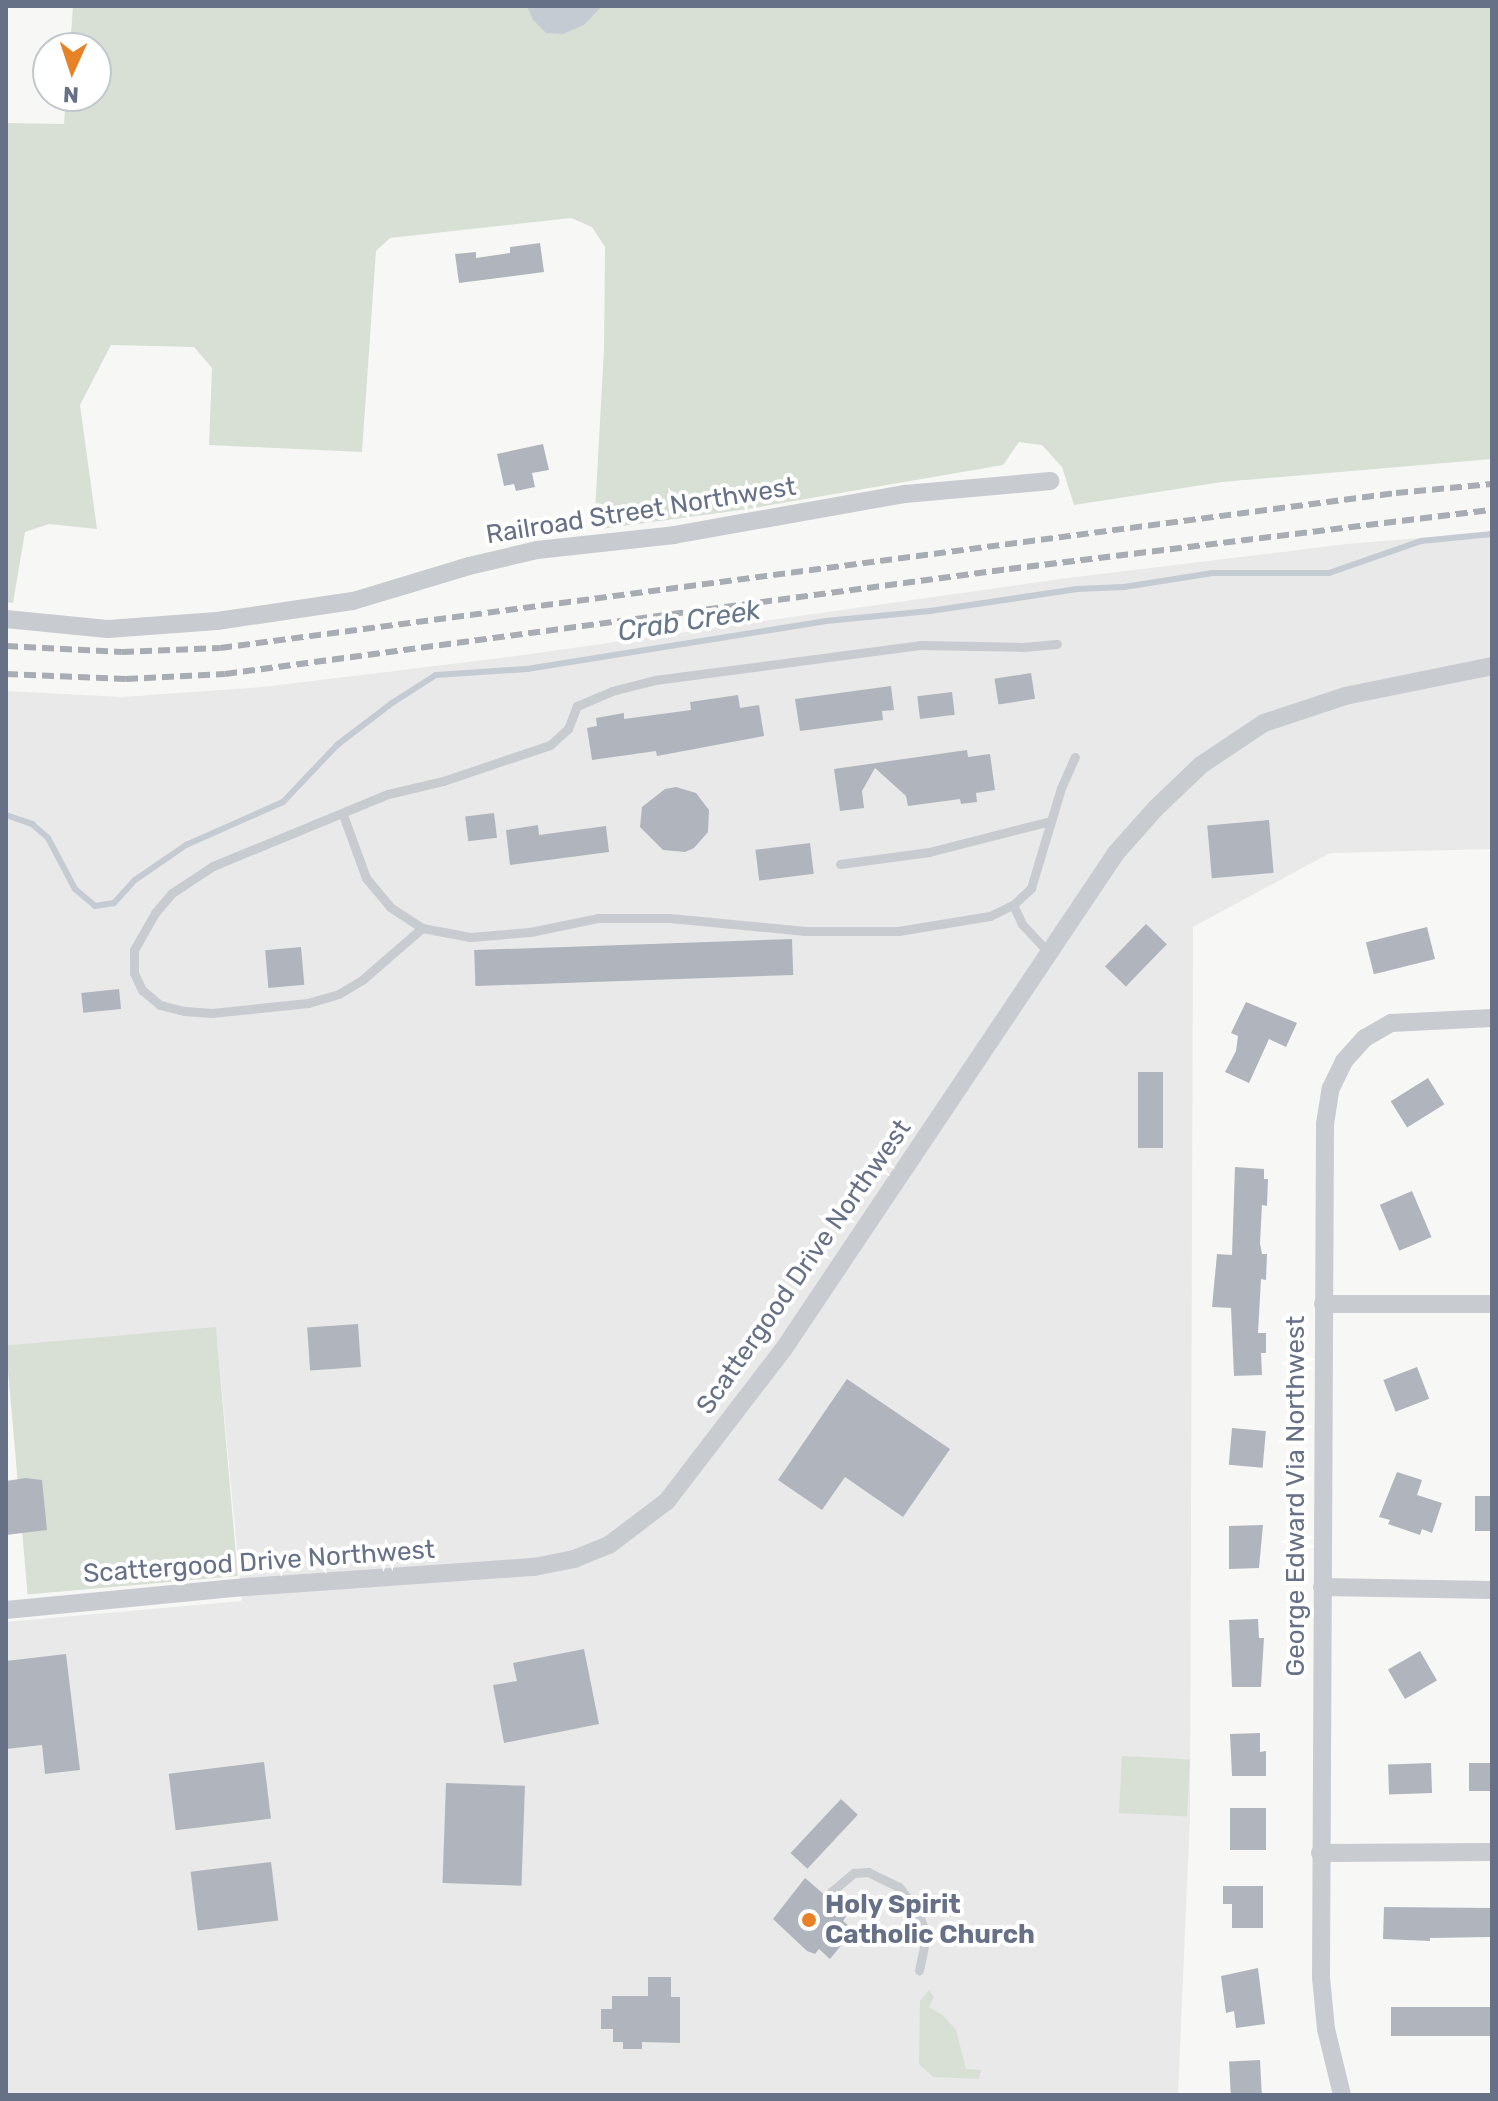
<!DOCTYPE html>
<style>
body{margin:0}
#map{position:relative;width:1498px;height:2101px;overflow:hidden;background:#f7f8f5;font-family:Rubik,sans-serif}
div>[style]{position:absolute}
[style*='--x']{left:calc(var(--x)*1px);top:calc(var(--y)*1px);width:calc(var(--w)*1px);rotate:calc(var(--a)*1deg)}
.built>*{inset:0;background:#e8e9e8}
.green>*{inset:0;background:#d8e0d6;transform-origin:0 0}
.water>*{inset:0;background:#c5cbd2}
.stream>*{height:6px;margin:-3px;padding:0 3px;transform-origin:3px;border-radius:3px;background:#c5cbd2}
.building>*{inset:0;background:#b0b5bd;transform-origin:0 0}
.lane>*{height:9px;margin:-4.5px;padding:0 4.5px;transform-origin:4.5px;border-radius:4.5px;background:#c8cbcf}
.street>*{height:18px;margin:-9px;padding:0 9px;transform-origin:9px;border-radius:9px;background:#c8cbcf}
.rail>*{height:6px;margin-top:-3px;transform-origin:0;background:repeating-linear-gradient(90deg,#a8acb3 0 12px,transparent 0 18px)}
.dots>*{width:22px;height:22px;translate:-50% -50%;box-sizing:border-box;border:4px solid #fff;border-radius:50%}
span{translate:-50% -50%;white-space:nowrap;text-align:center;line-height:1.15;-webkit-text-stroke:8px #fff;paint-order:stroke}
.street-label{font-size:26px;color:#667187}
.poi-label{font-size:26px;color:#667187;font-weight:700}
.left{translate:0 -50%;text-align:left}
.water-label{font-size:28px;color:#67788a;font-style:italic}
.frame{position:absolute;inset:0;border:8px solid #667187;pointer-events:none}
.north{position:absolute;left:32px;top:32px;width:80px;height:80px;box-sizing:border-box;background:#fff;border:2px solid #c2c6cf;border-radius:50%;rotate:183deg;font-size:22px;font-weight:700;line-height:32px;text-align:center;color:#667187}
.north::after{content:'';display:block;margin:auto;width:28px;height:36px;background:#e88226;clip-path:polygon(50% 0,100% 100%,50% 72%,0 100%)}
</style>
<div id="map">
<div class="built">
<div style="clip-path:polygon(1492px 532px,1492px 849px,1330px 853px,1193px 927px,1190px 1815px,1178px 2095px,6px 2095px,6px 1622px,242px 1601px,216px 1328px,6px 1348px,6px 691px,122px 697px,263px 687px,509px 657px,1060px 579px,1347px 544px)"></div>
</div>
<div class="green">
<div style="clip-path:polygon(73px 6px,1492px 6px,1492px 459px,1222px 482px,1074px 505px,1062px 467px,1042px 445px,1019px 442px,1003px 465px,748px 509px,594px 530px,604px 349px,605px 247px,592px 227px,571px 218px,390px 238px,376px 251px,362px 452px,209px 445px,212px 368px,194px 347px,111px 345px,80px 405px,97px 529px,49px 524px,25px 532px,13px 603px,6px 602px,6px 123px,64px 124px,66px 96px,96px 96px,96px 48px,70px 48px)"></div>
<div style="left:216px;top:1327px;width:250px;height:211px;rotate:85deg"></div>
<div style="left:1122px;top:1756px;width:68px;height:57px;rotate:3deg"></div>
<div style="clip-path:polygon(929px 1990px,934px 1997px,929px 2007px,944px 2016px,956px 2030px,966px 2069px,981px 2070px,979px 2079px,933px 2077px,919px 2064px,920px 2001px)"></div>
</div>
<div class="water">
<div style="clip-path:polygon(527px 6px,602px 6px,584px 25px,563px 34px,546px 33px,533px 20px)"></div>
</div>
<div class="stream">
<div style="--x:6;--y:815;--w:28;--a:19"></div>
<div style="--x:32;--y:824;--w:21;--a:41"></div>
<div style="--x:48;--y:838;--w:58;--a:62.1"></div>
<div style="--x:75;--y:889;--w:26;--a:40"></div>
<div style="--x:95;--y:906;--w:19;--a:-9"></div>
<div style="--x:114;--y:903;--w:31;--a:-48"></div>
<div style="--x:135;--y:880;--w:62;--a:-34.5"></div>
<div style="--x:186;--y:845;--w:106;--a:-23.9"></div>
<div style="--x:283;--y:802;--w:79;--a:-46.5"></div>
<div style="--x:337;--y:745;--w:69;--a:-37.4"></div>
<div style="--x:392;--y:703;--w:52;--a:-32.5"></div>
<div style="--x:436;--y:675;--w:91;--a:-3.8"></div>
<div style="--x:527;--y:669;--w:303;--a:-9.1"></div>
<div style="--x:826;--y:621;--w:104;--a:-5.5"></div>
<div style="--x:930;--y:611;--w:149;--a:-8.5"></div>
<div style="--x:1077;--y:589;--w:47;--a:-2.4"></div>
<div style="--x:1124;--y:587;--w:90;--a:-8.9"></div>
<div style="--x:1213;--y:573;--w:116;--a:0"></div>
<div style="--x:1329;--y:573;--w:97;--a:-19.2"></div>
<div style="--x:1421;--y:541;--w:71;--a:-5.6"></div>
</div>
<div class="building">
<div style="clip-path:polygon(540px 243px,544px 272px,459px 283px,455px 254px,476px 252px,476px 258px,510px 253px,510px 247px)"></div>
<div style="clip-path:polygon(543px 444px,549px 470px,532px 473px,535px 487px,516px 491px,514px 484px,504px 486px,497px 454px)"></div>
<div style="left:1031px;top:673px;width:26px;height:37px;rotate:81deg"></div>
<div style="clip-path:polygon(891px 686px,894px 710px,882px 711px,883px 720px,800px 731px,795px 699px)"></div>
<div style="left:952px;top:692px;width:23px;height:35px;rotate:83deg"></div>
<div style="clip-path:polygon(738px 695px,740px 708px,759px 705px,764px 736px,657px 756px,656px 751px,592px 760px,587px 728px,597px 726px,596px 718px,624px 713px,624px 719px,691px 710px,690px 702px)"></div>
<div style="clip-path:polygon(967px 750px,968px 757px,990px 754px,995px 790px,976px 793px,977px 802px,961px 804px,960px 799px,908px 806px,906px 796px,875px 768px,862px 791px,864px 808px,840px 811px,834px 769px)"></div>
<div style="clip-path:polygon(676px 787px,696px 793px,709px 810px,708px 832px,694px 848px,685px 852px,663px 850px,640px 827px,642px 807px,665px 789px)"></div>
<div style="left:494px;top:813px;width:25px;height:29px;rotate:83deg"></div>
<div style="left:1269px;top:820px;width:53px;height:62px;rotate:85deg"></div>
<div style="clip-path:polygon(538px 825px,539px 835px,606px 826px,609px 852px,510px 865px,506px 830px)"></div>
<div style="left:810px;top:843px;width:31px;height:55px;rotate:83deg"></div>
<div style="left:1146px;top:924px;width:29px;height:59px;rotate:44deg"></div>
<div style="left:1427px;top:927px;width:33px;height:63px;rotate:76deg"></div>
<div style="left:792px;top:939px;width:36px;height:318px;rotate:88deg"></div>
<div style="left:301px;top:947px;width:38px;height:36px;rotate:85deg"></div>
<div style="left:119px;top:989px;width:20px;height:38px;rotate:84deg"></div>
<div style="clip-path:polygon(1246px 1002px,1297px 1023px,1286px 1047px,1269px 1039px,1249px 1083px,1225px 1072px,1236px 1051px,1238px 1036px,1231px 1033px)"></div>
<div style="left:1138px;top:1072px;width:25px;height:76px"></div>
<div style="left:1428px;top:1078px;width:31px;height:44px;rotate:58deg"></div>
<div style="clip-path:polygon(1235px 1167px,1264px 1169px,1264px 1179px,1268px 1179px,1267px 1206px,1262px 1205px,1260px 1243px,1262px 1254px,1267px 1254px,1266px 1280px,1261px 1279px,1258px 1333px,1266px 1333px,1266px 1353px,1261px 1353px,1262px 1375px,1234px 1376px,1231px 1308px,1212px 1307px,1217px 1254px,1232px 1255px)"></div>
<div style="left:1412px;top:1191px;width:50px;height:35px;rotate:67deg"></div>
<div style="left:358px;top:1324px;width:43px;height:51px;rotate:86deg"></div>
<div style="left:1417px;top:1367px;width:34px;height:36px;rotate:69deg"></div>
<div style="clip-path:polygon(847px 1379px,950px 1449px,903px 1517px,845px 1477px,822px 1510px,778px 1480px)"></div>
<div style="left:1232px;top:1428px;width:34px;height:37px;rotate:5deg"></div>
<div style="clip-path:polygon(1397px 1472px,1422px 1480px,1417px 1495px,1442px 1503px,1432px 1533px,1422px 1529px,1420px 1535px,1388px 1524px,1390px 1520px,1379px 1517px)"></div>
<div style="clip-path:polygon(26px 1478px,42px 1480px,47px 1530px,6px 1535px,6px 1481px)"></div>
<div style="left:1475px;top:1496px;width:17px;height:35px"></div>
<div style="clip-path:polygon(1263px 1525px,1259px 1568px,1229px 1569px,1229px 1526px)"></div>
<div style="clip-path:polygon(1258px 1619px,1259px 1638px,1264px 1638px,1261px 1687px,1232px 1687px,1229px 1620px)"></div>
<div style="clip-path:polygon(584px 1649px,599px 1724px,504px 1743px,493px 1685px,517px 1681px,513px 1663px)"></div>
<div style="left:1420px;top:1651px;width:34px;height:37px;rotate:60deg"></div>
<div style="clip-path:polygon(66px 1654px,80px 1770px,45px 1774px,42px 1745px,6px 1749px,6px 1661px)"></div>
<div style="clip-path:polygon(1260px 1733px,1260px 1752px,1266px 1751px,1266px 1776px,1232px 1776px,1230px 1734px)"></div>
<div style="left:264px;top:1762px;width:57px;height:96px;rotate:83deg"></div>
<div style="left:1431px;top:1763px;width:30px;height:43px;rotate:88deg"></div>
<div style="left:1469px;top:1763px;width:23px;height:28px"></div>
<div style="left:446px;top:1783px;width:79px;height:100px;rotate:2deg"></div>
<div style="left:841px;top:1799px;width:23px;height:74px;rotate:43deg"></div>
<div style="left:1266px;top:1808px;width:42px;height:36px;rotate:90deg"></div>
<div style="left:271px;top:1862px;width:59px;height:81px;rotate:83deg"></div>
<div style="clip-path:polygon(805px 1878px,841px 1909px,846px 1916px,843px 1921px,854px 1930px,830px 1959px,819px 1949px,815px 1954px,807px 1951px,773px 1919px)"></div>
<div style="clip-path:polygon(1223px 1886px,1263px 1886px,1263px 1928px,1232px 1928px,1232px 1904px,1223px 1904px)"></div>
<div style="clip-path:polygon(1384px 1907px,1492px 1908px,1492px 1937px,1430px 1938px,1430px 1941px,1383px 1939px)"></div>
<div style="clip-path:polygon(1258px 1968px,1265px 2024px,1236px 2028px,1234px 2011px,1226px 2013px,1221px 1976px)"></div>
<div style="clip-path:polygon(648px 1977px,671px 1977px,671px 1997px,680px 1997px,680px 2043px,642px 2042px,642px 2049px,623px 2049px,623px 2042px,613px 2042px,613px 2029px,601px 2029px,601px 2009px,612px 2009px,612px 1996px,648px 1996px)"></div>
<div style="left:1492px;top:2007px;width:29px;height:101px;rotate:90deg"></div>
<div style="left:1260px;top:2060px;width:35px;height:31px;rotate:87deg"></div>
</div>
<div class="lane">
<div style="--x:343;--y:815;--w:67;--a:69.9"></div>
<div style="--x:366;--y:878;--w:38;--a:50"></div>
<div style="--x:390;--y:907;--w:38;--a:33"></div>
<div style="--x:422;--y:928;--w:49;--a:10.6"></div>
<div style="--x:470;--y:937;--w:60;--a:-4.8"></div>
<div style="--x:530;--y:932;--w:69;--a:-11.6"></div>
<div style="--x:598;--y:918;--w:72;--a:0"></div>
<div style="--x:670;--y:918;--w:136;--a:5.5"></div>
<div style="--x:805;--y:931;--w:93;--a:0"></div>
<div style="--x:898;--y:931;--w:93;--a:-9.3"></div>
<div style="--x:990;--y:916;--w:25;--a:-26"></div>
<div style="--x:840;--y:864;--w:90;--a:-7.7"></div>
<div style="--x:929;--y:852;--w:126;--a:-14.3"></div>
<div style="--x:422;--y:928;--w:79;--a:139.1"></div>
<div style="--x:362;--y:980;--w:27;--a:149"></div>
<div style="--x:339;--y:994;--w:32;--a:164"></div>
<div style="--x:308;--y:1003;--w:97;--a:174.1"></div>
<div style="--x:212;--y:1013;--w:28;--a:-176"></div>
<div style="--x:184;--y:1011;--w:25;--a:-166"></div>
<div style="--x:160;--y:1005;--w:23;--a:-140"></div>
<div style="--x:142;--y:990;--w:19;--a:-115"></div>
<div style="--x:134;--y:973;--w:23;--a:-90"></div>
<div style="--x:134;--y:950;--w:43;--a:-60.4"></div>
<div style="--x:155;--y:913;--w:26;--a:-50"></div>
<div style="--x:172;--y:893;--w:49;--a:-33.4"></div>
<div style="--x:213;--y:866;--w:189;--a:-22.4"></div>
<div style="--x:388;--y:794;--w:57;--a:-13.3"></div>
<div style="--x:443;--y:781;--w:113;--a:-18.6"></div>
<div style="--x:550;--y:745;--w:24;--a:-42"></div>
<div style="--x:568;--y:729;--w:25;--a:-69"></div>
<div style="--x:577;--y:706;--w:38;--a:-23"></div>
<div style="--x:612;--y:691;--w:44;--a:-14.3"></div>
<div style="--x:655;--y:680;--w:267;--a:-7.5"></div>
<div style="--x:920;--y:645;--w:102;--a:1.1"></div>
<div style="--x:1022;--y:647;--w:35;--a:-5"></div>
<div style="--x:1049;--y:953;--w:40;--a:-133"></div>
<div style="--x:1022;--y:924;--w:21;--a:-115"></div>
<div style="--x:1013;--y:905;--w:25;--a:-43"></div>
<div style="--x:1031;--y:888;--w:104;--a:-73.3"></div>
<div style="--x:1061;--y:788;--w:34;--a:-66"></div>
<div style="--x:831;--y:1892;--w:30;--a:-40"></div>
<div style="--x:854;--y:1873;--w:14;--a:-4"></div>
<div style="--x:868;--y:1872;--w:34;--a:26"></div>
<div style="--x:899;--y:1887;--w:29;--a:52"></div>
<div style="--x:917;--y:1910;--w:17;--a:69"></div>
<div style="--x:923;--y:1926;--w:16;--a:83"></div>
<div style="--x:925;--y:1942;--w:29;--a:102"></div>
</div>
<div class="street">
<div style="--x:6;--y:619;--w:102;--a:5.6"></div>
<div style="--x:108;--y:629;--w:109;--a:-4.2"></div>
<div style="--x:217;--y:621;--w:137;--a:-8.4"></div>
<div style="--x:353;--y:601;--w:121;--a:-16.8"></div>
<div style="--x:469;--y:566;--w:70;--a:-13.2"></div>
<div style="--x:537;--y:550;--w:138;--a:-6.2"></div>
<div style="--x:674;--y:535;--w:235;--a:-10.1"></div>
<div style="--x:905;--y:494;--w:146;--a:-5.1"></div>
<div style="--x:1323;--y:1304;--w:169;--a:0"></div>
<div style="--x:1322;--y:1587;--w:170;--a:1"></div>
<div style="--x:6;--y:1610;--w:241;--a:-5.5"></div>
<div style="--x:246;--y:1587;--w:289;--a:-4"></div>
<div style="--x:534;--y:1567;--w:41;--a:-11.3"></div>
<div style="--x:574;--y:1559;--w:38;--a:-22"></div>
<div style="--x:609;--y:1545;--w:73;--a:-37.2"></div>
<div style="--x:667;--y:1501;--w:190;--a:-52.5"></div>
<div style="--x:783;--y:1350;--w:598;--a:-56.18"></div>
<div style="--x:1116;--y:853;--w:60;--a:-48.4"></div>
<div style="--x:1156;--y:808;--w:62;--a:-43.7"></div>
<div style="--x:1201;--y:765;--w:76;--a:-33.7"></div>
<div style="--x:1264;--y:723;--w:85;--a:-18.4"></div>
<div style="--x:1345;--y:696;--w:150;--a:-11.5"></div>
<div style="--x:1320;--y:1853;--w:172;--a:-0.3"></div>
<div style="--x:1342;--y:2095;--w:68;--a:-103.6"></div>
<div style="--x:1326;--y:2029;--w:52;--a:-95.5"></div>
<div style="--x:1321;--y:1977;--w:853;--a:-89.73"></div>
<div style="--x:1325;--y:1124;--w:36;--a:-81"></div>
<div style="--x:1331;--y:1088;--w:30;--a:-64"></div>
<div style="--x:1344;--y:1061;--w:31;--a:-48"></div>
<div style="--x:1365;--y:1038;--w:30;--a:-30"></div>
<div style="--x:1391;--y:1023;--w:101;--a:-2.8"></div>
</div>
<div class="rail">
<div style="--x:6;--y:646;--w:116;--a:3"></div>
<div style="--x:122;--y:652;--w:98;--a:-2.3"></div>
<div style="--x:220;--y:648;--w:1186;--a:-7.51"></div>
<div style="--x:1396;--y:493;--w:96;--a:-5.4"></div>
<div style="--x:6;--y:674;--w:120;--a:2.4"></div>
<div style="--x:126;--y:679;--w:99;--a:-2.9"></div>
<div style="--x:225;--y:674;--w:791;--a:-7.63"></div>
<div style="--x:1009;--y:569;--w:487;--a:-7"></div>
</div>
<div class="dots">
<div style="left:809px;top:1920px;background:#e88226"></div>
</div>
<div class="street-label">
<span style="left:641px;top:511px;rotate:-9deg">Railroad Street Northwest</span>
<span style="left:804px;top:1267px;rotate:-55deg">Scattergood Drive Northwest</span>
<span style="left:1296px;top:1496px;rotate:-90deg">George Edward Via Northwest</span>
<span style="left:259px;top:1562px;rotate:-4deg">Scattergood Drive Northwest</span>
</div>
<div class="poi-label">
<span class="left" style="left:825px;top:1920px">Holy Spirit<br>Catholic Church</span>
</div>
<div class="water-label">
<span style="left:689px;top:621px;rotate:-9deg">Crab Creek</span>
</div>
<div class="frame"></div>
<div class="north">N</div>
</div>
